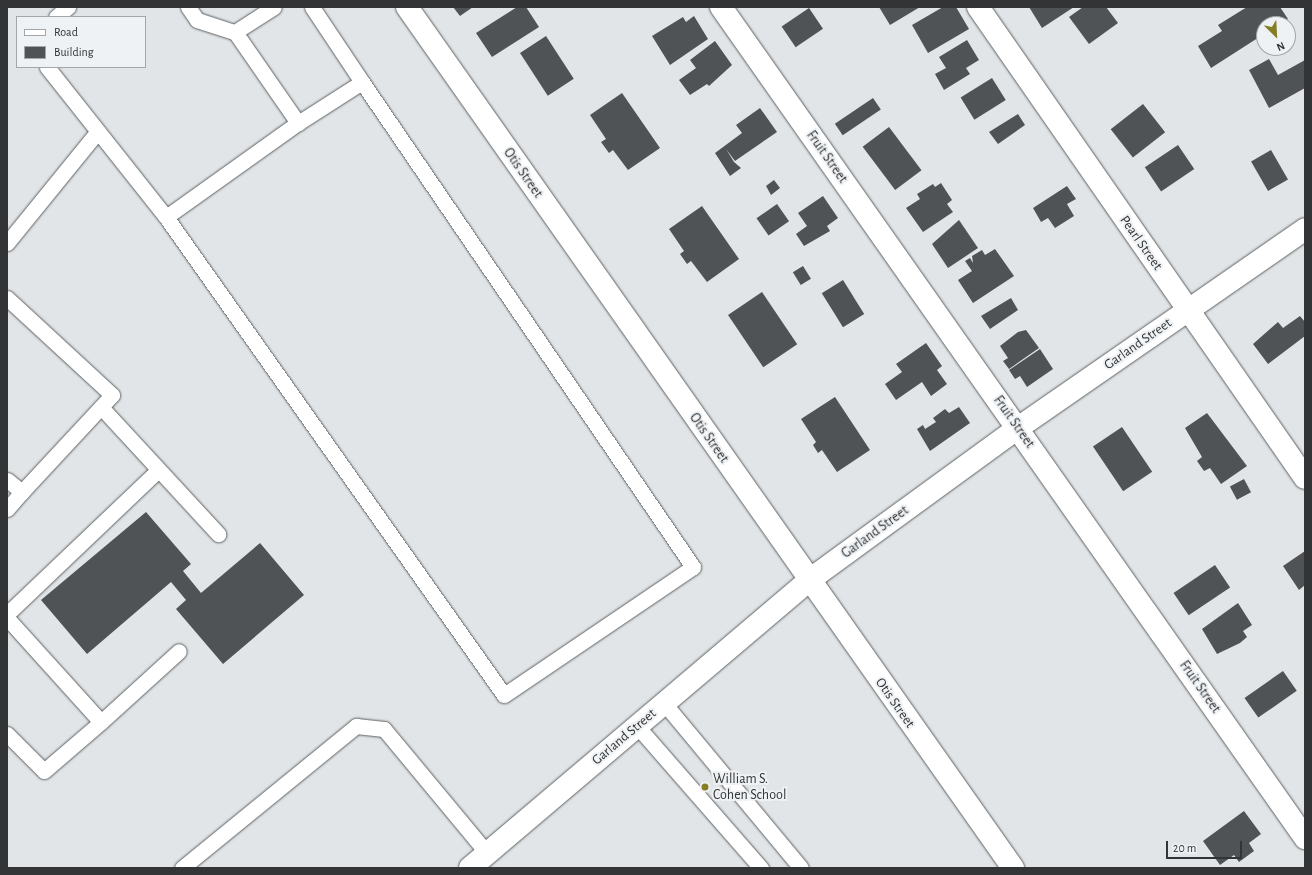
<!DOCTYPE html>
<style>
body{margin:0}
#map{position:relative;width:1312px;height:875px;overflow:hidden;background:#e1e5e7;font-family:"Alegreya Sans",sans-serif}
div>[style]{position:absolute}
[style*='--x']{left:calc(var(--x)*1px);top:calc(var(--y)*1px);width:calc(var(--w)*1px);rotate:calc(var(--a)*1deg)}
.building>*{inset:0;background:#505355;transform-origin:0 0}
.roads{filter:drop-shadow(0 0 1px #5e6163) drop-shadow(0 0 1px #5e6163)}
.service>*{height:15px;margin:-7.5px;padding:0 7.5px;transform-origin:7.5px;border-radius:7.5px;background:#fff}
.minor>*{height:22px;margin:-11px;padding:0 11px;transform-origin:11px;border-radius:11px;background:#fff}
.tertiary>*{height:22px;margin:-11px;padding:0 11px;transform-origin:11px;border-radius:11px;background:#fff}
.dots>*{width:11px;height:11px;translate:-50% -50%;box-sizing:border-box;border:2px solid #eef2f5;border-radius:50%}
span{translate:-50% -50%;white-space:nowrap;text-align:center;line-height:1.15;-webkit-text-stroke:4px #eef2f5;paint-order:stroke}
.street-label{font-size:14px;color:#333435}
.poi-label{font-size:14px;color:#333435}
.left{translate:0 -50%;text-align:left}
.frame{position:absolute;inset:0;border:8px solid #333435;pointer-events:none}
.legend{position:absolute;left:16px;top:16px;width:130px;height:52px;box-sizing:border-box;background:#eef2f5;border:1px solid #a3a6a8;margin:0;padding:5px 7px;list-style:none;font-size:12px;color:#333435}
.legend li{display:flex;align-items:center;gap:8px;height:20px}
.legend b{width:20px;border:1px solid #a3a6a8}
.north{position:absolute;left:1256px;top:16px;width:40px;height:40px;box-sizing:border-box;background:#eef2f5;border:1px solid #a3a6a8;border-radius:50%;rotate:156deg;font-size:11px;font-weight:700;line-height:16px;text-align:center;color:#333435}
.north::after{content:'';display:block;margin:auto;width:14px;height:18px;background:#867e25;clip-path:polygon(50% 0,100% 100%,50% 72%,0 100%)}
.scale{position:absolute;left:1166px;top:841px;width:76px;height:18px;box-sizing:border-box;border:2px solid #333435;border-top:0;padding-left:5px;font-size:12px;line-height:14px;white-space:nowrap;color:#333435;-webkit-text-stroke:3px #eef2f5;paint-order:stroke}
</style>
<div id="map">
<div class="building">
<div style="clip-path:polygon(453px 7px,473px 7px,460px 16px)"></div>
<div style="clip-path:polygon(517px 7px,526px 7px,539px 27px,492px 57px,476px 33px)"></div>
<div style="clip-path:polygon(879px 7px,920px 7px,890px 25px)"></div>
<div style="clip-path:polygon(943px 7px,956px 7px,969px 29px,928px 53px,912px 25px)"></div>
<div style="clip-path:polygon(1029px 7px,1074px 7px,1042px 28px)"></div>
<div style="clip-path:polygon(1083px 7px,1106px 7px,1118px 23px,1089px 44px,1069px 17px)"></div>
<div style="clip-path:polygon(1247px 7px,1280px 7px,1288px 19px,1280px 24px,1264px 24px,1264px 34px,1211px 68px,1198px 46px,1222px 31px,1218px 25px)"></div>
<div style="left:809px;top:8px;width:25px;height:33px;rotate:56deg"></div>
<div style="clip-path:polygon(694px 16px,708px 39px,670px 65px,652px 36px,683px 17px,686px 22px)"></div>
<div style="left:546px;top:36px;width:51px;height:31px;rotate:57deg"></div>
<div style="clip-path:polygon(967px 40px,979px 60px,966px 68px,970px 74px,944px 90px,935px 74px,946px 68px,939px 57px)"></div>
<div style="clip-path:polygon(715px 41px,732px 65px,709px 86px,707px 84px,690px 95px,679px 80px,696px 68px,690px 60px)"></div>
<div style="clip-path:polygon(1269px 59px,1278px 75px,1305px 60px,1305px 88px,1269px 108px,1249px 70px)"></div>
<div style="left:992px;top:78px;width:26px;height:37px;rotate:58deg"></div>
<div style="clip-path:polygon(622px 93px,660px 148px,628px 170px,613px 150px,609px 153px,601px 142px,606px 139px,590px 115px)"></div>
<div style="left:873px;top:98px;width:14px;height:46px;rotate:56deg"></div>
<div style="left:1143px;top:104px;width:36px;height:41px;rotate:52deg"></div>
<div style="clip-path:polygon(760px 108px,777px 132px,735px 161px,726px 149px,734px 162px,741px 168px,730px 176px,715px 153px,742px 133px,736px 125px)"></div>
<div style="clip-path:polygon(1018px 114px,1025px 125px,998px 144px,989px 132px)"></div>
<div style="left:889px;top:127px;width:54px;height:33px;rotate:53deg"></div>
<div style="left:1178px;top:145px;width:29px;height:40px;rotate:56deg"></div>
<div style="left:1271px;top:150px;width:34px;height:23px;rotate:60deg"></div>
<div style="clip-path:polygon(774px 180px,780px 188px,771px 195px,766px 186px)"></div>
<div style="clip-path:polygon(941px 183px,952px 200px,947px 204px,953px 212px,923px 232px,906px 208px,920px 199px,917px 194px,933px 184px,935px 187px)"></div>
<div style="clip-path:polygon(1067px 186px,1076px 199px,1067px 204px,1074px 216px,1055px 228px,1048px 218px,1041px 222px,1033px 208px)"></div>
<div style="clip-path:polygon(823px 196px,838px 218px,827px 226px,830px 231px,804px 246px,796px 234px,807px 226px,798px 213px)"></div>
<div style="left:777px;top:204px;width:21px;height:25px;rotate:55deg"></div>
<div style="clip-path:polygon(702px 206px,739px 259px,707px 282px,691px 261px,687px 264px,680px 254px,684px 251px,669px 229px)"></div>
<div style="clip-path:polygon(959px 220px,978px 248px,948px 268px,932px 244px)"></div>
<div style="clip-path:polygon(995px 249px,1014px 276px,973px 303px,958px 280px,972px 271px,965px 261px,970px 258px,973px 263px,972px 256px,982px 250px,985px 255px)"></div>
<div style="left:803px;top:266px;width:15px;height:12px;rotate:58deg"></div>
<div style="left:843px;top:280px;width:40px;height:25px;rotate:58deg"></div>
<div style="left:762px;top:292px;width:63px;height:41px;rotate:56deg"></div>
<div style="clip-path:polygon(1011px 298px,1018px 310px,990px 329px,981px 316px)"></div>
<div style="clip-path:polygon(1300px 316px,1305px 322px,1305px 336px,1268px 364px,1253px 344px,1278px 322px,1283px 328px)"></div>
<div style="clip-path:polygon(1026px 330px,1039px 348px,1009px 369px,1003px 361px,1008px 358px,1000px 346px,1018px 332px)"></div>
<div style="clip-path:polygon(926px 343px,942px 366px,937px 370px,947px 384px,931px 396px,922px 382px,896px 400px,885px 384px,902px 372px,896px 364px)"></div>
<div style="clip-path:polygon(1040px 349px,1053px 369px,1027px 387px,1020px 376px,1015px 379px,1009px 370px)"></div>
<div style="clip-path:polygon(835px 397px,870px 450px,837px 472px,822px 450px,818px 453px,813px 445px,816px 442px,801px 419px)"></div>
<div style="clip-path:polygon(959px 407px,970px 423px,930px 451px,917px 429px,923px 425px,925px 429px,936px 422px,933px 418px,945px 409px,949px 413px)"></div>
<div style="clip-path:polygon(1207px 413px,1247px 466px,1221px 484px,1210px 468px,1204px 471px,1197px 461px,1202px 457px,1185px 428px)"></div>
<div style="left:1122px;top:427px;width:54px;height:35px;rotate:56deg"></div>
<div style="left:1244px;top:479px;width:15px;height:16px;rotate:62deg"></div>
<div style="clip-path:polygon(146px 512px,191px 564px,183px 571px,201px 593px,260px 543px,304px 595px,223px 664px,176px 609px,186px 600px,171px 582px,87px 654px,41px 600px)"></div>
<div style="clip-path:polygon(1305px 551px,1305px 585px,1299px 590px,1283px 566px)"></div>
<div style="left:1215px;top:565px;width:27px;height:50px;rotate:56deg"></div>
<div style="clip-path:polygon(1238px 603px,1252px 625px,1243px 631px,1247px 637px,1240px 643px,1217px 654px,1202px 629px)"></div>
<div style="left:1283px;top:671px;width:24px;height:47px;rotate:55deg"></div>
<div style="clip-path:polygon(1244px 811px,1261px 834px,1249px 843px,1254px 851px,1239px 862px,1234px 855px,1220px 865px,1203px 841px)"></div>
</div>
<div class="roads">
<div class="service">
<div style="--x:188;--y:7;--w:16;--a:55"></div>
<div style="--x:197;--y:20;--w:40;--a:18"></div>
<div style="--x:235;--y:32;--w:111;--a:55.3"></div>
<div style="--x:298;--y:123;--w:76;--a:-32.6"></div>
<div style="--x:362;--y:82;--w:90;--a:-123.7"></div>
<div style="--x:56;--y:17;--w:16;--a:-40"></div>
<div style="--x:235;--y:32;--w:46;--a:-32.7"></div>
<div style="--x:47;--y:67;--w:191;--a:51.6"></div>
<div style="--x:166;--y:217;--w:162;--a:-35.5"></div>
<div style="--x:166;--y:217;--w:585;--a:54.74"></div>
<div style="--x:504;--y:695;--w:228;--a:-34.1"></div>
<div style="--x:693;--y:567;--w:587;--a:-124.31"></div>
<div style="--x:7;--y:243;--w:144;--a:-50.9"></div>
<div style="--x:7;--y:298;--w:143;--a:42.7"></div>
<div style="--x:112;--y:395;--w:132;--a:132.9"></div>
<div style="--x:22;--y:492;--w:19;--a:-141"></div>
<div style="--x:101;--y:407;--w:173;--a:47.3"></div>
<div style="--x:7;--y:509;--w:23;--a:-49"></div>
<div style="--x:7;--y:614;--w:209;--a:-43.6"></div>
<div style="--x:7;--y:618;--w:140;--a:47.9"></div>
<div style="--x:101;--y:722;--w:105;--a:-42.3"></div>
<div style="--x:664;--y:703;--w:214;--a:50.3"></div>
<div style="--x:637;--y:726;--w:189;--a:48.9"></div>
<div style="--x:7;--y:734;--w:52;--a:45"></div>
<div style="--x:44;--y:771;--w:75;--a:-40.7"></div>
<div style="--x:182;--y:868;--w:225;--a:-39.2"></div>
<div style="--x:356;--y:726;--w:28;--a:6"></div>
<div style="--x:384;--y:729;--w:161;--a:50.3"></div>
</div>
<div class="minor">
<div style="--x:407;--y:7;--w:1053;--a:54.86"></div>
<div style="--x:721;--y:7;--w:1016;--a:54.9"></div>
<div style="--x:978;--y:7;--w:573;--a:55.23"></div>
</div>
<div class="tertiary">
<div style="--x:470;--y:868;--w:443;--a:-40.3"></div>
<div style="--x:808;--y:581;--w:260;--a:-36.1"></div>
<div style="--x:1018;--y:428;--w:349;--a:-34.7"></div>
</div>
</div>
<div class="dots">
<div style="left:705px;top:787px;background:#867e25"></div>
</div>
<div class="street-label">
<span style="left:827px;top:157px;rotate:55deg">Fruit Street</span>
<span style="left:523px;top:173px;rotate:55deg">Otis Street</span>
<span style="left:1141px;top:243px;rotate:55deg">Pearl Street</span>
<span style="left:1138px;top:344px;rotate:-35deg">Garland Street</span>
<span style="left:1014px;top:422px;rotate:55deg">Fruit Street</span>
<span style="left:709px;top:438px;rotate:55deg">Otis Street</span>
<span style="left:875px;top:532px;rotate:-36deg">Garland Street</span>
<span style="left:1200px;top:687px;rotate:55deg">Fruit Street</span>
<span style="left:895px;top:703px;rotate:55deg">Otis Street</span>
<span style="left:624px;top:737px;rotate:-40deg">Garland Street</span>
</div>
<div class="poi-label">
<span class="left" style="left:713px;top:787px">William S.<br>Cohen School</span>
</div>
<div class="frame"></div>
<ul class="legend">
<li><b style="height:5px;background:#fff"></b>Road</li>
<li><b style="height:11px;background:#505355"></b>Building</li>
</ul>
<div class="north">N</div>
<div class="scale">20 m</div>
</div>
